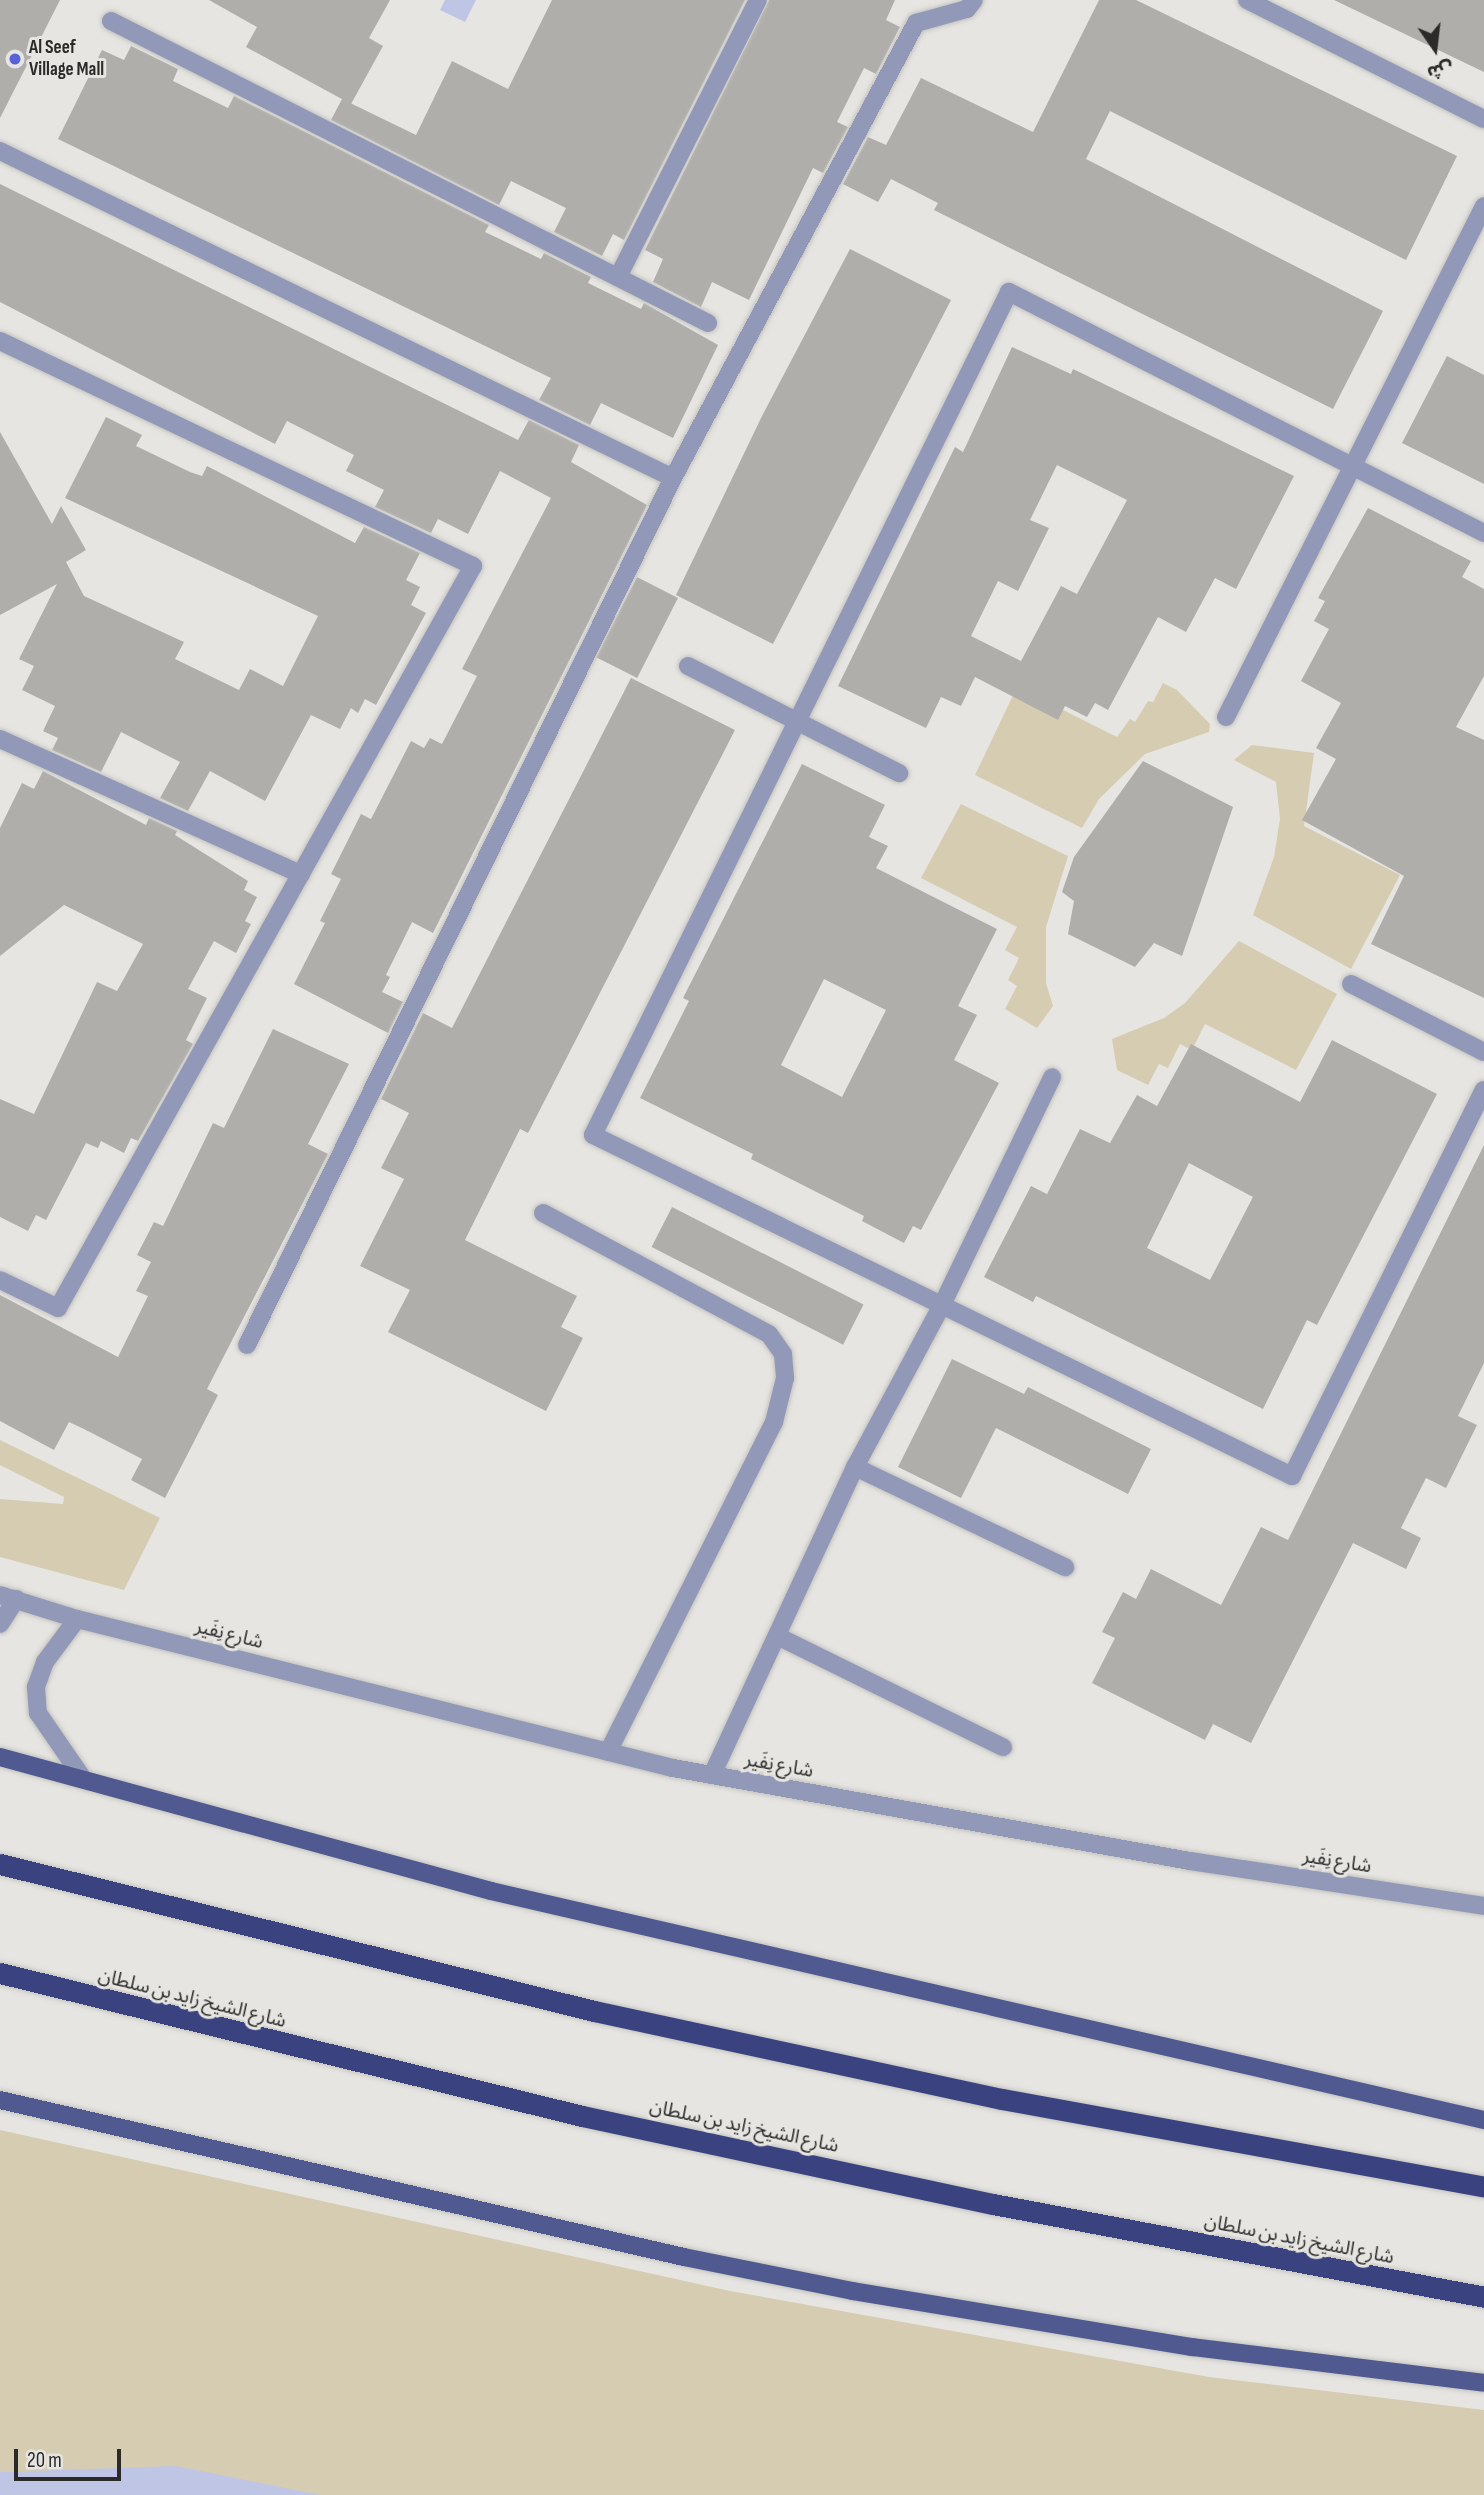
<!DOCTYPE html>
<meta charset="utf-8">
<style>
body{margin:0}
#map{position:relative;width:1484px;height:2495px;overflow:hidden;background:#e6e5e1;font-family:"Sofia Sans Condensed","Noto Sans Arabic",sans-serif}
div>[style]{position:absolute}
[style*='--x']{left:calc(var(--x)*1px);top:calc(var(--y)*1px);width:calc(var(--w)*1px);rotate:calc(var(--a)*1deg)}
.green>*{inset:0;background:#d6ccb1}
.water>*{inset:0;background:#bfc6e5}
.building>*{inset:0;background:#afaeab;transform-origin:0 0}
.roads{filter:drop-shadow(0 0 2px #c4c3c0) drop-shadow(0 0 2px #c4c3c0)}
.minor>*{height:18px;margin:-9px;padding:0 9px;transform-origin:9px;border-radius:9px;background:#9299b8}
.major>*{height:18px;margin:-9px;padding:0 9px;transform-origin:9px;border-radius:9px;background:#505990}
.highway>*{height:21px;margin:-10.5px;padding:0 10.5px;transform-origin:10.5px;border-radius:10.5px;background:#3a4280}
.dots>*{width:19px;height:19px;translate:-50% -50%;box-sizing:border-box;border:4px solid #e6e5e1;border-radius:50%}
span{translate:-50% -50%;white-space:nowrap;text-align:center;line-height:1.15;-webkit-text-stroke:6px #e6e5e1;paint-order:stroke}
.poi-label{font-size:19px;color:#2a2a29;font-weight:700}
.left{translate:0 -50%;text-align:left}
.street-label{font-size:19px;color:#2a2a29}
.north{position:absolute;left:1400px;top:14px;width:70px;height:70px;-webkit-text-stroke:5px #e6e5e1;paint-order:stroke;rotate:166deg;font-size:19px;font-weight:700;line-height:28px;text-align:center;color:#2a2a29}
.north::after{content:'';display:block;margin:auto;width:24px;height:32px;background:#2a2a29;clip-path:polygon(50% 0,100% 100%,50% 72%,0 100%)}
.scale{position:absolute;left:14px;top:2449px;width:107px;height:32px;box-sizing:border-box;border:4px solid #2a2a29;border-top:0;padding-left:9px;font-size:21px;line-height:24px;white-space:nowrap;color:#2a2a29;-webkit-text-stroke:5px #e6e5e1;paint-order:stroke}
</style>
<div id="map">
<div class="green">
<div style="clip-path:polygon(1163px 683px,1177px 690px,1210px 724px,1209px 732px,1145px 754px,1099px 799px,1082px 828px,975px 775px,1017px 687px,1117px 737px,1130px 719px,1135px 722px,1148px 701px,1153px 702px)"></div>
<div style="clip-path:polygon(1252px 745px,1314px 753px,1304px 826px,1400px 875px,1351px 969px,1253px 915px,1274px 857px,1280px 819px,1276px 782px,1234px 760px)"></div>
<div style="clip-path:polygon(961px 804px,1068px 856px,1046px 927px,1046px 983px,1053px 1006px,1037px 1028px,1005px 1009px,1017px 986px,1008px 980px,1019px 958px,1005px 950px,1017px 927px,921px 878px)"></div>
<div style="clip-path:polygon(1239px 941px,1337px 994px,1296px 1070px,1205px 1024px,1192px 1050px,1180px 1044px,1168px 1068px,1159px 1064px,1148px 1085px,1117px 1070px,1112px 1039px,1164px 1018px,1185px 1003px)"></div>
<div style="clip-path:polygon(0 1440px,160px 1518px,124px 1590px,0 1557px,0 1499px,63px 1504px,64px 1497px,0 1465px)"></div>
<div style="clip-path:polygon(0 2130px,730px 2291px,1209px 2377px,1484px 2410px,1484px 2495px,0 2495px)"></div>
</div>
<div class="water">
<div style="clip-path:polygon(445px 0,476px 0,465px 22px,440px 10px)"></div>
<div style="clip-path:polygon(175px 2466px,321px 2495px,0 2495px,0 2472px)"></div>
</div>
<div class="building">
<div style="clip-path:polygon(0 0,60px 0,0 118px)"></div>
<div style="clip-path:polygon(209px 0,390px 0,369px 38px,383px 46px,351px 104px,246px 47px,257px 27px)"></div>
<div style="clip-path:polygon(552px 0,745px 0,624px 240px,613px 234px,602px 256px,554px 232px,566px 208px,511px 181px,499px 205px,331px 120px,342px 99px,416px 135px,452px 61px,508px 89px)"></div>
<div style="clip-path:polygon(769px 0,895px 0,886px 20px,900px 27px,876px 74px,864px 68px,837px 122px,848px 127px,823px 173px,813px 168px,749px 300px,712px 282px,701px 307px,653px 282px,663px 259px,645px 250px)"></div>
<div style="clip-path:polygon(1099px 0,1136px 0,1457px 156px,1406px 260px,1110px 111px,1086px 159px,1383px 311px,1333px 409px,934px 210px,938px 203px,891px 179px,878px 202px,843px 184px,868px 137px,886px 145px,921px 78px,1033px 132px)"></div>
<div style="clip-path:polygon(1334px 0,1484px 0,1484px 72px)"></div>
<div style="clip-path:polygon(131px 46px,178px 69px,173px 81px,228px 108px,234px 96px,489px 225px,485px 232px,541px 259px,544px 253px,591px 277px,588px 283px,641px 309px,644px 303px,718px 345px,673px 438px,601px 403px,590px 425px,539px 400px,551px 378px,58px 139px,102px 50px,124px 60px)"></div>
<div style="clip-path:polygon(0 184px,518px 440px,529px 420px,579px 445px,571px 462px,647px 505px,433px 933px,412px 922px,386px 975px,390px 977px,382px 992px,403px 1002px,388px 1033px,294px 984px,325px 923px,320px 921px,341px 879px,331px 874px,361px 814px,371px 819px,411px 741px,424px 748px,430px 738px,442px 744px,477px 676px,462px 669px,551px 498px,500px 471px,468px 534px,438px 519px,431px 533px,375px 507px,384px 490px,346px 471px,354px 455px,287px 421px,275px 444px,0 302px)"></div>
<div style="clip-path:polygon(850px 249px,951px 300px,773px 644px,676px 595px,762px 416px)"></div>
<div style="clip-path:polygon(evenodd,1012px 347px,1071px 374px,1073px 369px,1294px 476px,1236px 589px,1215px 578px,1186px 632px,1158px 617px,1108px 710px,1095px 703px,1087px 717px,1065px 706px,1058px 720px,975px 677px,961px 706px,941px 697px,926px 728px,838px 686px,955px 447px,963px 452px,1012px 347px,1057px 465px,1127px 500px,1077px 594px,1061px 586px,1021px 661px,971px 636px,998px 581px,1018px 591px,1049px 528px,1030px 520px,1057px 465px)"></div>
<div style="clip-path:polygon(1447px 356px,1484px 375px,1484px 484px,1402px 443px)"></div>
<div style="clip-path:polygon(106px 417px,142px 435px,136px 446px,190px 472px,202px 476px,207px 466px,355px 543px,364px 527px,420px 553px,406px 580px,420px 587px,411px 605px,426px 613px,376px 705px,365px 699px,358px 713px,351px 708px,340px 729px,311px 715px,265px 801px,210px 771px,188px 811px,160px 798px,180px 762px,121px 732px,101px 772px,52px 750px,58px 738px,43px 731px,55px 706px,22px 690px,34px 666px,19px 659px,57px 584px,0 615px,0 432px,52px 524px,61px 506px,86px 550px,66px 562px,84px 596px,184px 642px,175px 659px,239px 690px,250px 669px,283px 686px,318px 616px,65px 498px)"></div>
<div style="clip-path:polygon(1368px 508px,1471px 561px,1462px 577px,1484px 589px,1484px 676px,1456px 727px,1484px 740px,1484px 998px,1371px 944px,1404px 876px,1302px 820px,1336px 759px,1316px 748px,1341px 703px,1301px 681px,1329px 629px,1314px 621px,1325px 601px,1318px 598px)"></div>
<div style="left:637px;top:577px;width:46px;height:90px;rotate:27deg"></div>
<div style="clip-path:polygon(631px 678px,735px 730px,528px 1133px,520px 1129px,465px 1240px,577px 1296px,561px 1327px,583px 1338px,546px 1411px,388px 1332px,410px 1290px,360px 1266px,404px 1179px,381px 1168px,409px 1113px,381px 1099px,423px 1013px,452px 1028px)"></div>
<div style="clip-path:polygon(1143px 761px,1233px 807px,1182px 956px,1154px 943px,1135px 967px,1068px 934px,1074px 901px,1062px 892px,1074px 857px)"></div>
<div style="clip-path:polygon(evenodd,802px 764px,885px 805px,869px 837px,888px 846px,876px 868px,997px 929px,958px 1006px,977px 1015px,954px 1060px,999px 1083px,921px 1230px,913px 1226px,904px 1243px,862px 1221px,864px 1216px,751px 1159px,753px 1154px,640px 1098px,689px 1001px,683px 998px,802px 764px,824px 979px,886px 1010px,842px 1097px,781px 1065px,824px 979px)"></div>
<div style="clip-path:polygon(43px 771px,146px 825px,149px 818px,177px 831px,175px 835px,248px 881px,244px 890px,257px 897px,245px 921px,251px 924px,236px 953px,214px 941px,188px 989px,207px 998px,186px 1040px,193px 1044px,138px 1141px,131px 1138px,124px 1153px,101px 1141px,98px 1148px,86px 1143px,46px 1220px,36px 1215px,28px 1231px,0 1217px,0 1099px,34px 1114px,97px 982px,117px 991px,143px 944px,64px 905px,0 956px,0 828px,22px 783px,34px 789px)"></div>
<div style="clip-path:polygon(273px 1029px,349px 1064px,308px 1144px,328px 1154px,207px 1389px,218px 1395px,165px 1498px,131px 1480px,142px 1459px,84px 1429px,69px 1422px,54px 1450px,0 1421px,0 1295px,118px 1357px,148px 1296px,136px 1291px,151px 1262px,137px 1255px,154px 1222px,163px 1226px,213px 1123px,224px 1128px)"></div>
<div style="clip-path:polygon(evenodd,1332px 1040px,1437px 1094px,1317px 1325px,1307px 1320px,1263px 1409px,1036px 1296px,1033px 1302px,984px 1277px,1031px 1186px,1047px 1194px,1080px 1129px,1110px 1143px,1137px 1095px,1157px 1106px,1191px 1044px,1300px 1102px,1332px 1040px,1189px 1163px,1253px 1197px,1210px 1280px,1147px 1248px,1189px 1163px)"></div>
<div style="clip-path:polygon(1484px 1145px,1484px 1363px,1458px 1416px,1477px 1425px,1446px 1488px,1426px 1478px,1401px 1528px,1421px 1538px,1406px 1569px,1353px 1543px,1251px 1743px,1213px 1724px,1205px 1740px,1092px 1683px,1115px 1638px,1102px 1632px,1123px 1592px,1136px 1599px,1151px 1569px,1221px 1605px,1261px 1527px,1288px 1540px)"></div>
<div style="left:672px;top:1207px;width:215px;height:45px;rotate:27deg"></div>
<div style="clip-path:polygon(952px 1359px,1024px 1394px,1028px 1387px,1151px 1449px,1128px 1494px,996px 1428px,961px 1498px,898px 1467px)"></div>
</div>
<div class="roads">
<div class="minor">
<div style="--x:1247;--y:0;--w:265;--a:26.7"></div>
<div style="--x:111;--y:21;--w:669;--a:26.83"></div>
<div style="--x:0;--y:151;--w:748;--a:25.91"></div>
<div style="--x:618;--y:277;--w:310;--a:-63.2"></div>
<div style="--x:0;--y:341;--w:524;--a:25.44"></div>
<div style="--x:473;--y:566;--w:850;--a:119.22"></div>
<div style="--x:58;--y:1308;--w:64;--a:-154.2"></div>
<div style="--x:1484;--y:533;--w:533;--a:-153.1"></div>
<div style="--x:1009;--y:292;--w:940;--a:116.27"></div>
<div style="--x:593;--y:1135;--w:778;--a:26"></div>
<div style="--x:1292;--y:1476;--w:431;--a:-63.6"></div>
<div style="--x:688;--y:666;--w:237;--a:26.9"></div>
<div style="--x:1226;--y:717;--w:572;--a:-63.21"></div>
<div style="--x:0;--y:739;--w:330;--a:24.2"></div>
<div style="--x:1351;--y:984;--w:149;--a:27.1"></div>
<div style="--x:543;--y:1213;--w:256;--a:28.2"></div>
<div style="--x:769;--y:1334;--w:24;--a:55"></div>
<div style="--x:783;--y:1354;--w:24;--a:85"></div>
<div style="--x:785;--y:1378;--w:45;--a:104"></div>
<div style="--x:774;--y:1422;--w:369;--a:116.7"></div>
<div style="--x:247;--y:1345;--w:966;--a:-63.83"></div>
<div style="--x:673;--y:478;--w:516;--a:-61.89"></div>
<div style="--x:916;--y:23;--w:53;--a:-15.4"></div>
<div style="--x:967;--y:9;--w:11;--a:-52"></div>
<div style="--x:855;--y:1467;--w:233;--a:25.5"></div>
<div style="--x:0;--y:1595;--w:81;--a:17.3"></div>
<div style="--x:77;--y:1619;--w:614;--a:14.04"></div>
<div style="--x:673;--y:1768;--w:525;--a:10.2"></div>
<div style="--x:1190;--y:1861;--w:297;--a:8.7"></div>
<div style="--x:77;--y:1619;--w:54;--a:126.7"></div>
<div style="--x:45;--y:1662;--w:27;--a:110"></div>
<div style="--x:36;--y:1687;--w:26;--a:86"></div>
<div style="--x:38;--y:1713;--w:81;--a:55.5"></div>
<div style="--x:0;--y:1624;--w:30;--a:-57"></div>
<div style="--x:777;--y:1636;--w:252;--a:26.2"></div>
<div style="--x:712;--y:1775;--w:340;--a:-65.1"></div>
<div style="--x:855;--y:1467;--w:184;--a:-61.8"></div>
<div style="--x:942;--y:1305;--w:253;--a:-64.2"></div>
</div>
<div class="major">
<div style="--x:0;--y:1757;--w:509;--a:15.26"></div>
<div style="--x:491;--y:1891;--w:1019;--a:12.99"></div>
<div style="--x:0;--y:2100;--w:702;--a:12.93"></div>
<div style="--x:684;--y:2257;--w:172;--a:11.4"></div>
<div style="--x:853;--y:2291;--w:344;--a:9.4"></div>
<div style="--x:1192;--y:2347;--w:294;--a:7"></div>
</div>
<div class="highway">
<div style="--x:0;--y:1864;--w:612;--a:13.9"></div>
<div style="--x:594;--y:2011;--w:417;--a:12.2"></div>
<div style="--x:1002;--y:2099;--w:490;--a:10.3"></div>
<div style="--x:0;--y:1973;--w:599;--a:13.8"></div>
<div style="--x:582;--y:2116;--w:420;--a:12.1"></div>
<div style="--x:993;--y:2204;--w:500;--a:10.7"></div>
</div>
</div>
<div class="dots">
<div style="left:15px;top:59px;background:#5961d9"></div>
</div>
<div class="poi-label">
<span class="left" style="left:29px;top:59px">Al Seef<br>Village Mall</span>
</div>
<div class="street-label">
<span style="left:229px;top:1635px;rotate:14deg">شارع نِفَير</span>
<span style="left:779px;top:1766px;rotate:10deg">شارع نِفَير</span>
<span style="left:1337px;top:1862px;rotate:9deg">شارع نِفَير</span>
<span style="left:192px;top:1999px;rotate:14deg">شارع الشيخ زايد بن سلطان</span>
<span style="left:744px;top:2127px;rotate:12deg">شارع الشيخ زايد بن سلطان</span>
<span style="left:1299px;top:2240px;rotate:11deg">شارع الشيخ زايد بن سلطان</span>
</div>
<div class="north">ش</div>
<div class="scale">20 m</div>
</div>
